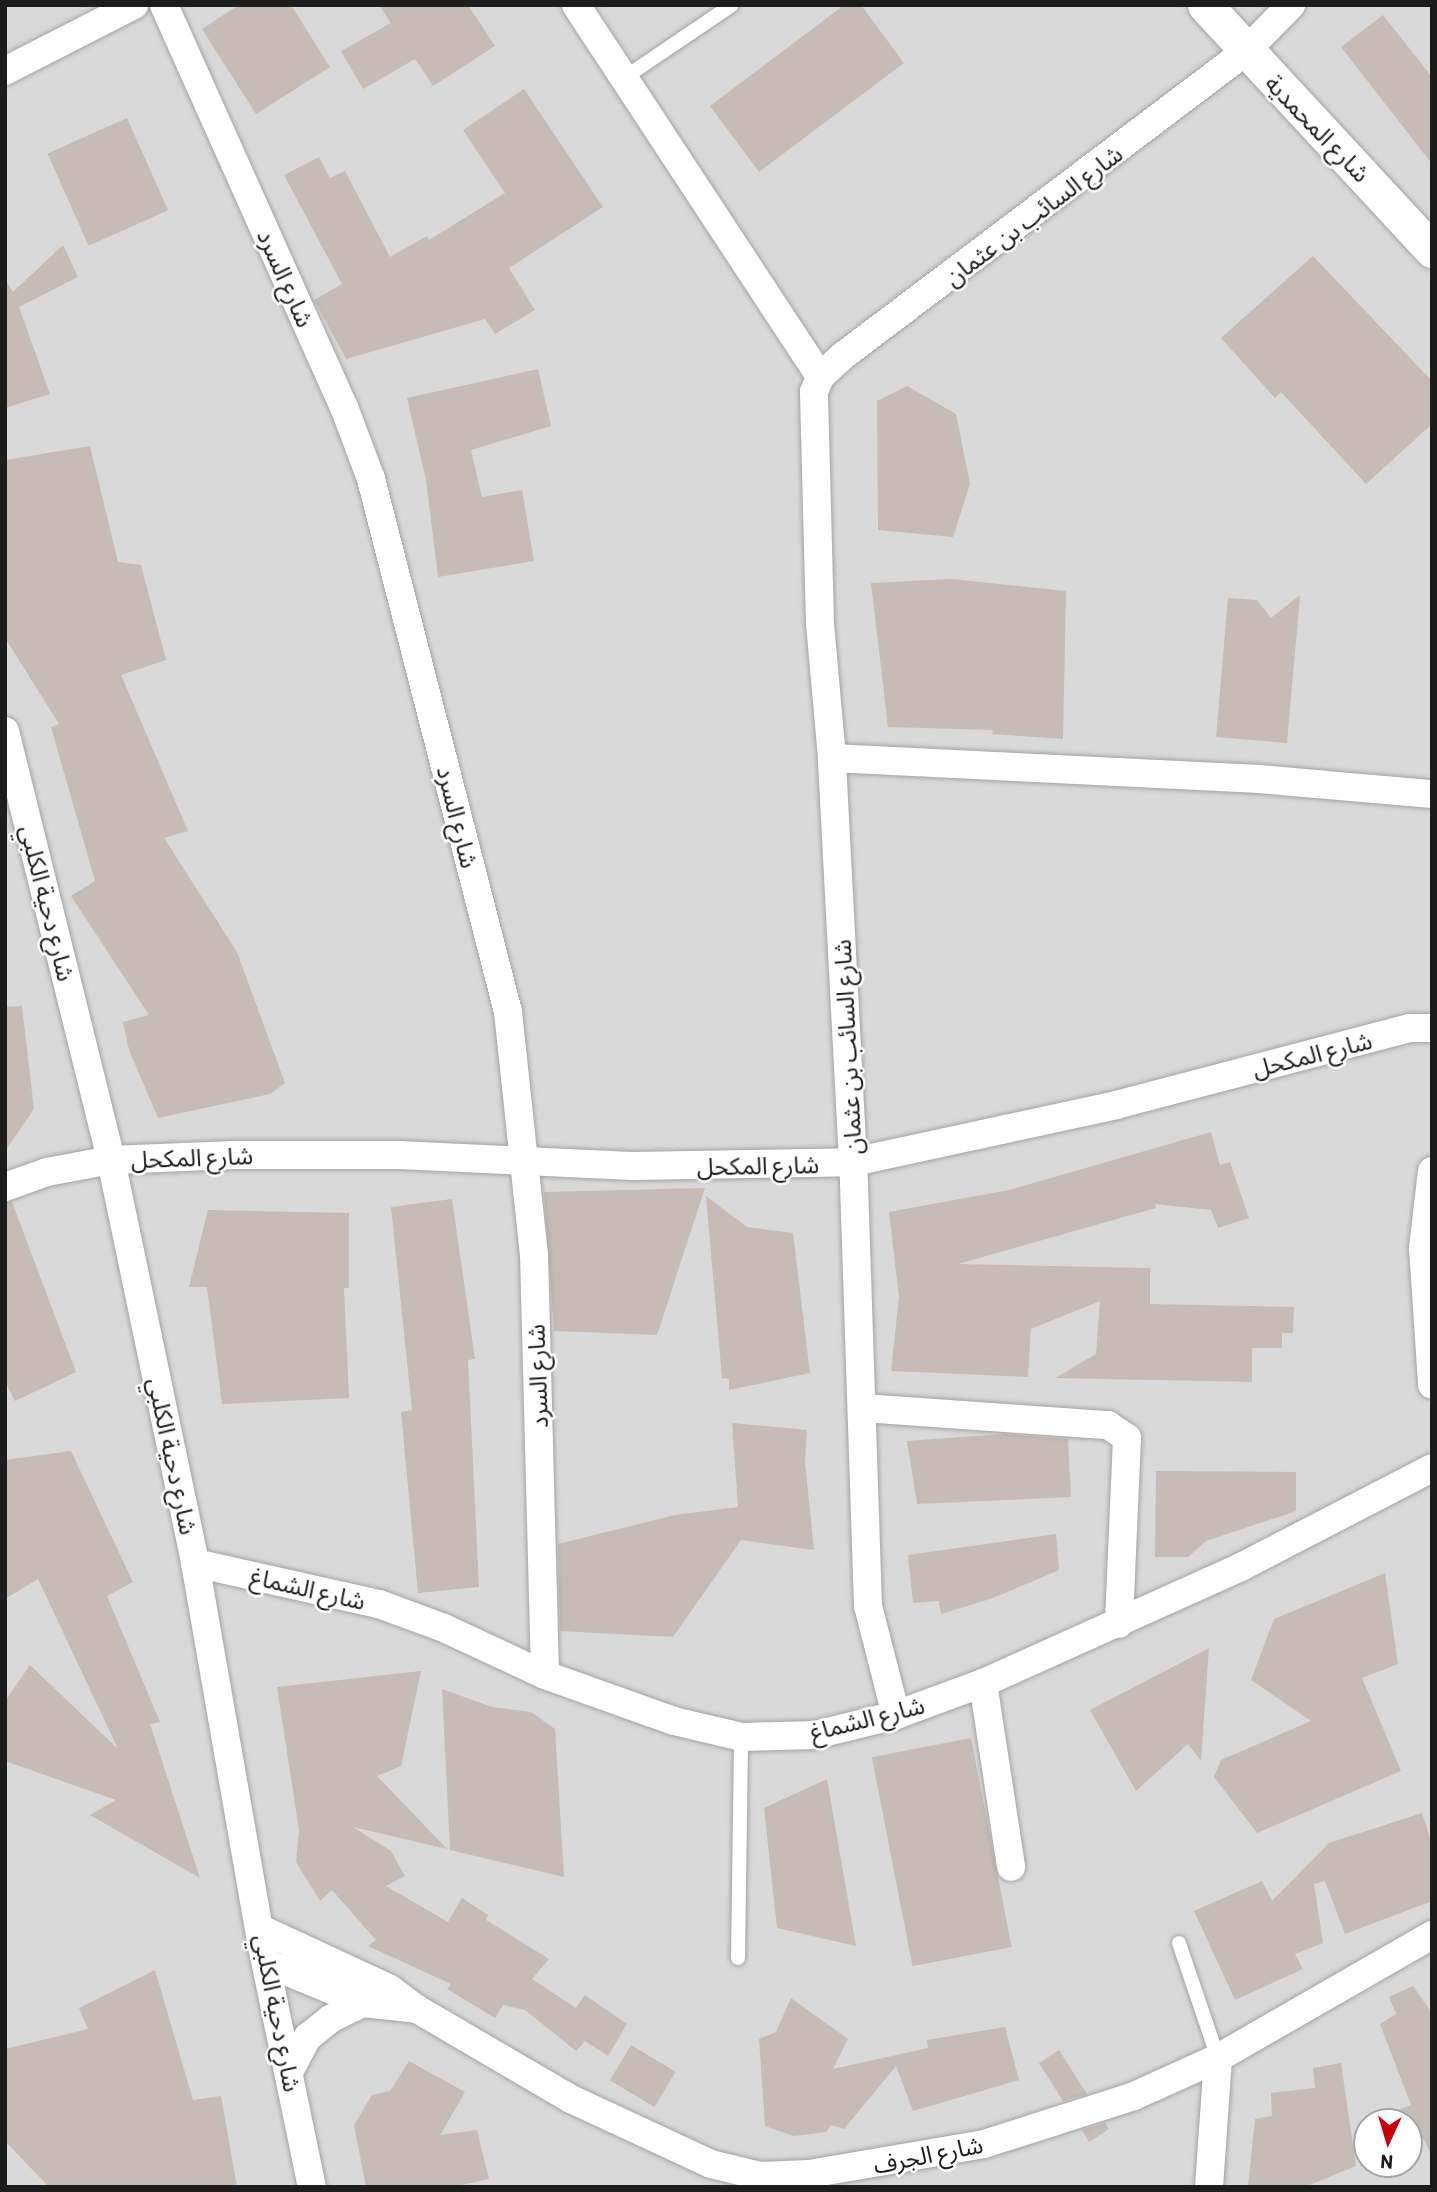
<!DOCTYPE html>
<meta charset="utf-8">
<style>
body{margin:0}
#map{position:relative;width:1437px;height:2192px;overflow:hidden;background:#eee9e1;font-family:Barlow,"Noto Sans Arabic",sans-serif}
div>[style]{position:absolute}
[style*='--x']{left:calc(var(--x)*1px);top:calc(var(--y)*1px);width:calc(var(--w)*1px);rotate:calc(var(--a)*1deg)}
.residential>*{inset:0;background:#dad9d9}
.building>*{inset:0;background:#c6bbb5;transform-origin:0 0}
.roads{filter:drop-shadow(0 0 2px #a3a3a3) drop-shadow(0 0 2px #a3a3a3)}
.service>*{height:14px;margin:-7px;padding:0 7px;transform-origin:7px;border-radius:7px;background:#fff}
.minor>*{height:28px;margin:-14px;padding:0 14px;transform-origin:14px;border-radius:14px;background:#fff}
.tertiary>*{height:35px;margin:-17.5px;padding:0 17.5px;transform-origin:17.5px;border-radius:17.5px;background:#fff}
span{translate:-50% -50%;white-space:nowrap;text-align:center;line-height:1.15;-webkit-text-stroke:5px #fff;paint-order:stroke}
.street-label{font-size:24px;color:#1c1c1c}
.frame{position:absolute;inset:0;border:7px solid #1c1c1c;pointer-events:none}
.north{position:absolute;left:1353px;top:2108px;width:70px;height:70px;box-sizing:border-box;background:#fff;border:2px solid #a4a4a4;border-radius:50%;rotate:184deg;font-size:19px;font-weight:700;line-height:28px;text-align:center;color:#1c1c1c}
.north::after{content:'';display:block;margin:auto;width:24px;height:32px;background:#c8000a;clip-path:polygon(50% 0,100% 100%,50% 72%,0 100%)}
</style>
<div id="map">
<div class="residential">
<div style="clip-path:polygon(evenodd,5px 5px,1432px 5px,1432px 2187px,5px 2187px,5px 5px,1367px 2122px,1409px 2122px,1409px 2164px,1367px 2164px,1367px 2122px)"></div>
</div>
<div class="building">
<div style="clip-path:polygon(239px 5px,291px 5px,330px 67px,256px 114px,202px 29px)"></div>
<div style="clip-path:polygon(379px 5px,468px 5px,495px 46px,433px 86px,415px 59px,363px 89px,341px 51px,391px 23px)"></div>
<div style="clip-path:polygon(844px 5px,861px 5px,904px 63px,759px 172px,710px 106px)"></div>
<div style="clip-path:polygon(1383px 15px,1432px 77px,1432px 164px,1341px 47px)"></div>
<div style="clip-path:polygon(524px 89px,603px 207px,509px 268px,535px 310px,495px 334px,485px 319px,346px 359px,314px 300px,342px 284px,284px 175px,319px 157px,330px 178px,345px 171px,390px 257px,427px 236px,429px 240px,505px 193px,463px 130px)"></div>
<div style="left:127px;top:118px;width:101px;height:87px;rotate:66deg"></div>
<div style="clip-path:polygon(63px 245px,78px 277px,19px 307px,50px 394px,5px 408px,5px 279px,13px 292px)"></div>
<div style="clip-path:polygon(1313px 256px,1432px 381px,1432px 424px,1366px 484px,1281px 392px,1275px 398px,1221px 338px)"></div>
<div style="clip-path:polygon(538px 369px,551px 426px,471px 450px,482px 497px,522px 490px,534px 561px,438px 577px,426px 480px,407px 398px)"></div>
<div style="clip-path:polygon(907px 386px,956px 414px,970px 484px,953px 537px,878px 530px,877px 401px)"></div>
<div style="clip-path:polygon(90px 446px,118px 562px,141px 565px,166px 660px,121px 675px,188px 831px,164px 838px,237px 952px,285px 1083px,270px 1094px,158px 1118px,129px 1050px,123px 1022px,149px 1015px,71px 896px,95px 881px,51px 727px,59px 724px,7px 641px,5px 630px,5px 460px)"></div>
<div style="clip-path:polygon(951px 579px,1066px 591px,1063px 739px,992px 734px,993px 730px,888px 727px,871px 583px)"></div>
<div style="clip-path:polygon(1300px 595px,1287px 743px,1216px 737px,1228px 598px,1257px 600px,1271px 618px)"></div>
<div style="clip-path:polygon(22px 1006px,34px 1109px,5px 1151px,5px 1007px)"></div>
<div style="clip-path:polygon(1211px 1132px,1220px 1165px,1230px 1162px,1249px 1218px,1218px 1228px,1211px 1210px,1155px 1204px,1156px 1208px,958px 1264px,1150px 1268px,1150px 1304px,1294px 1307px,1293px 1333px,1282px 1333px,1282px 1348px,1252px 1348px,1252px 1382px,1055px 1378px,1096px 1354px,1100px 1301px,1031px 1329px,1028px 1377px,891px 1371px,899px 1297px,889px 1212px,1009px 1190px)"></div>
<div style="clip-path:polygon(705px 1188px,657px 1335px,554px 1331px,544px 1192px)"></div>
<div style="clip-path:polygon(706px 1196px,747px 1227px,793px 1233px,810px 1373px,729px 1390px,729px 1379px,722px 1378px)"></div>
<div style="clip-path:polygon(452px 1199px,475px 1359px,468px 1360px,479px 1587px,418px 1593px,401px 1412px,412px 1410px,391px 1207px)"></div>
<div style="clip-path:polygon(12px 1202px,76px 1372px,15px 1401px,5px 1381px,5px 1203px)"></div>
<div style="clip-path:polygon(208px 1210px,349px 1213px,349px 1288px,344px 1288px,349px 1398px,222px 1404px,207px 1287px,189px 1287px)"></div>
<div style="clip-path:polygon(732px 1423px,807px 1430px,805px 1462px,814px 1550px,741px 1540px,673px 1637px,560px 1631px,558px 1544px,675px 1515px,738px 1507px)"></div>
<div style="clip-path:polygon(1004px 1434px,1068px 1439px,1071px 1497px,917px 1504px,907px 1441px)"></div>
<div style="clip-path:polygon(71px 1451px,133px 1582px,107px 1596px,160px 1722px,150px 1724px,200px 1878px,90px 1815px,116px 1800px,5px 1761px,5px 1701px,30px 1665px,118px 1749px,38px 1579px,5px 1599px,5px 1460px)"></div>
<div style="clip-path:polygon(1156px 1471px,1296px 1472px,1296px 1511px,1206px 1541px,1188px 1557px,1155px 1557px)"></div>
<div style="clip-path:polygon(1056px 1534px,1059px 1570px,993px 1598px,941px 1614px,939px 1601px,913px 1603px,908px 1555px)"></div>
<div style="clip-path:polygon(1385px 1573px,1398px 1664px,1362px 1678px,1401px 1771px,1257px 1833px,1214px 1777px,1221px 1760px,1311px 1721px,1251px 1680px,1274px 1619px)"></div>
<div style="clip-path:polygon(1209px 1648px,1201px 1761px,1188px 1744px,1136px 1791px,1090px 1710px)"></div>
<div style="clip-path:polygon(421px 1671px,401px 1766px,377px 1776px,447px 1849px,353px 1827px,391px 1851px,405px 1876px,386px 1886px,448px 1922px,462px 1898px,488px 1915px,486px 1920px,549px 1959px,532px 1979px,576px 2008px,585px 1995px,627px 2024px,608px 2056px,585px 2041px,576px 2051px,525px 2010px,503px 2005px,495px 2018px,447px 1989px,451px 1984px,368px 1946px,376px 1940px,332px 1890px,320px 1901px,296px 1862px,299px 1830px,277px 1687px)"></div>
<div style="clip-path:polygon(442px 1689px,492px 1707px,531px 1712px,555px 1729px,564px 1877px,450px 1850px)"></div>
<div style="left:971px;top:1738px;width:213px;height:101px;rotate:79deg"></div>
<div style="clip-path:polygon(827px 1779px,856px 1946px,777px 1928px,764px 1808px)"></div>
<div style="clip-path:polygon(1422px 1813px,1432px 1844px,1432px 1901px,1345px 1934px,1325px 1881px,1314px 1884px,1323px 1943px,1295px 1954px,1303px 1969px,1235px 2000px,1194px 1911px,1262px 1881px,1272px 1901px,1329px 1843px)"></div>
<div style="clip-path:polygon(155px 1970px,193px 2100px,221px 2096px,237px 2187px,49px 2187px,5px 2141px,5px 2049px,88px 2029px,79px 2008px)"></div>
<div style="clip-path:polygon(1413px 1986px,1432px 2013px,1430px 2153px,1424px 2139px,1411px 2144px,1409px 2122px,1403px 2122px,1398px 2110px,1411px 2105px,1380px 2024px,1396px 2014px,1389px 1997px)"></div>
<div style="clip-path:polygon(791px 1998px,848px 2039px,833px 2069px,928px 2048px,927px 2040px,1005px 2027px,1019px 2080px,913px 2111px,896px 2066px,844px 2129px,831px 2125px,826px 2132px,794px 2136px,765px 2126px,759px 2039px,776px 2032px)"></div>
<div style="left:631px;top:2045px;width:52px;height:41px;rotate:31deg"></div>
<div style="clip-path:polygon(1059px 2050px,1087px 2094px,1063px 2101px,1039px 2063px)"></div>
<div style="clip-path:polygon(409px 2061px,465px 2092px,440px 2135px,477px 2130px,489px 2179px,452px 2187px,366px 2187px,354px 2125px,372px 2095px,390px 2091px)"></div>
<div style="clip-path:polygon(1341px 2063px,1356px 2166px,1305px 2187px,1248px 2187px,1255px 2119px,1272px 2116px,1271px 2093px,1315px 2088px,1313px 2068px)"></div>
<div style="clip-path:polygon(1105px 2123px,1109px 2129px,1089px 2142px,1082px 2130px)"></div>
</div>
<div class="roads">
<div class="service">
<div style="--x:624;--y:78;--w:130;--a:-34.1"></div>
<div style="--x:1179;--y:1943;--w:121;--a:71.3"></div>
<div style="--x:738;--y:1958;--w:221;--a:-89.2"></div>
</div>
<div class="minor">
<div style="--x:164;--y:5;--w:440;--a:65.9"></div>
<div style="--x:344;--y:407;--w:77;--a:69.4"></div>
<div style="--x:371;--y:479;--w:550;--a:75.58"></div>
<div style="--x:508;--y:1012;--w:243;--a:83.9"></div>
<div style="--x:534;--y:1254;--w:421;--a:88.5"></div>
<div style="--x:576;--y:5;--w:445;--a:56.7"></div>
<div style="--x:5;--y:71;--w:145;--a:-27.1"></div>
<div style="--x:5;--y:731;--w:442;--a:76.1"></div>
<div style="--x:111;--y:1160;--w:412;--a:78.2"></div>
<div style="--x:195;--y:1563;--w:389;--a:80.1"></div>
<div style="--x:262;--y:1946;--w:246;--a:78.3"></div>
<div style="--x:832;--y:758;--w:428;--a:2.8"></div>
<div style="--x:1259;--y:779;--w:174;--a:5"></div>
<div style="--x:1432;--y:1171;--w:78;--a:96.7"></div>
<div style="--x:1423;--y:1248;--w:137;--a:86.2"></div>
<div style="--x:5;--y:1187;--w:45;--a:-19.7"></div>
<div style="--x:47;--y:1172;--w:65;--a:-10.6"></div>
<div style="--x:111;--y:1160;--w:123;--a:-2.3"></div>
<div style="--x:234;--y:1155;--w:165;--a:0"></div>
<div style="--x:399;--y:1155;--w:233;--a:2.7"></div>
<div style="--x:632;--y:1166;--w:221;--a:-1"></div>
<div style="--x:853;--y:1162;--w:269;--a:-12.2"></div>
<div style="--x:1116;--y:1105;--w:304;--a:-14.7"></div>
<div style="--x:1410;--y:1028;--w:22;--a:0"></div>
<div style="--x:863;--y:1408;--w:246;--a:4"></div>
<div style="--x:1108;--y:1425;--w:23;--a:34"></div>
<div style="--x:1127;--y:1438;--w:186;--a:92.5"></div>
<div style="--x:195;--y:1563;--w:189;--a:12.6"></div>
<div style="--x:379;--y:1604;--w:69;--a:20.3"></div>
<div style="--x:444;--y:1628;--w:111;--a:25"></div>
<div style="--x:545;--y:1675;--w:137;--a:19.6"></div>
<div style="--x:674;--y:1721;--w:69;--a:13.4"></div>
<div style="--x:741;--y:1737;--w:74;--a:-1.5"></div>
<div style="--x:815;--y:1735;--w:83;--a:-13.9"></div>
<div style="--x:896;--y:1715;--w:93;--a:-20.2"></div>
<div style="--x:983;--y:1683;--w:283;--a:-24.2"></div>
<div style="--x:1241;--y:1567;--w:215;--a:-27.4"></div>
<div style="--x:983;--y:1683;--w:186;--a:81.3"></div>
<div style="--x:896;--y:1715;--w:113;--a:-104.4"></div>
<div style="--x:868;--y:1606;--w:444;--a:-91.9"></div>
<div style="--x:853;--y:1162;--w:405;--a:-93"></div>
<div style="--x:832;--y:758;--w:136;--a:-95.1"></div>
<div style="--x:820;--y:623;--w:231;--a:-91.5"></div>
<div style="--x:814;--y:392;--w:16;--a:-68"></div>
<div style="--x:820;--y:377;--w:33;--a:-43"></div>
<div style="--x:844;--y:355;--w:503;--a:-37.08"></div>
<div style="--x:1245;--y:52;--w:66;--a:-45.6"></div>
<div style="--x:261;--y:1929;--w:142;--a:24.9"></div>
<div style="--x:390;--y:1989;--w:34;--a:37"></div>
<div style="--x:417;--y:2009;--w:178;--a:30.3"></div>
<div style="--x:571;--y:2099;--w:154;--a:24.9"></div>
<div style="--x:711;--y:2164;--w:50;--a:13.8"></div>
<div style="--x:760;--y:2176;--w:49;--a:-2.3"></div>
<div style="--x:809;--y:2174;--w:178;--a:-9.7"></div>
<div style="--x:984;--y:2144;--w:157;--a:-17.7"></div>
<div style="--x:1134;--y:2096;--w:92;--a:-24.3"></div>
<div style="--x:1218;--y:2058;--w:247;--a:-29.9"></div>
<div style="--x:269;--y:1964;--w:102;--a:22.5"></div>
<div style="--x:363;--y:2003;--w:54;--a:6.3"></div>
<div style="--x:289;--y:2072;--w:40;--a:-62"></div>
<div style="--x:308;--y:2037;--w:28;--a:-39"></div>
<div style="--x:330;--y:2019;--w:37;--a:-26"></div>
<div style="--x:1209;--y:2187;--w:129;--a:-86"></div>
</div>
<div class="tertiary">
<div style="--x:1205;--y:5;--w:334;--a:47.2"></div>
</div>
</div>
<div class="street-label">
<span style="left:1318px;top:128px;rotate:46deg">شارع المحمدية</span>
<span style="left:1033px;top:215px;rotate:-37deg">شارع السائب بن عثمان</span>
<span style="left:286px;top:278px;rotate:66deg">شارع السرد</span>
<span style="left:458px;top:817px;rotate:76deg">شارع السرد</span>
<span style="left:48px;top:903px;rotate:76deg">شارع دحية الكلبي</span>
<span style="left:847px;top:1047px;rotate:-93deg">شارع السائب بن عثمان</span>
<span style="left:1312px;top:1054px;rotate:-14deg">شارع المكحل</span>
<span style="left:192px;top:1157px;rotate:-2deg">شارع المكحل</span>
<span style="left:758px;top:1165px;rotate:-1deg">شارع المكحل</span>
<span style="left:537px;top:1376px;rotate:-92deg">شارع السرد</span>
<span style="left:173px;top:1456px;rotate:78deg">شارع دحية الكلبي</span>
<span style="left:308px;top:1588px;rotate:13deg">شارع الشماغ</span>
<span style="left:867px;top:1718px;rotate:-14deg">شارع الشماغ</span>
<span style="left:278px;top:2013px;rotate:79deg">شارع دحية الكلبي</span>
<span style="left:928px;top:2154px;rotate:-11deg">شارع الجرف</span>
</div>
<div class="frame"></div>
<div class="north">N</div>
</div>
